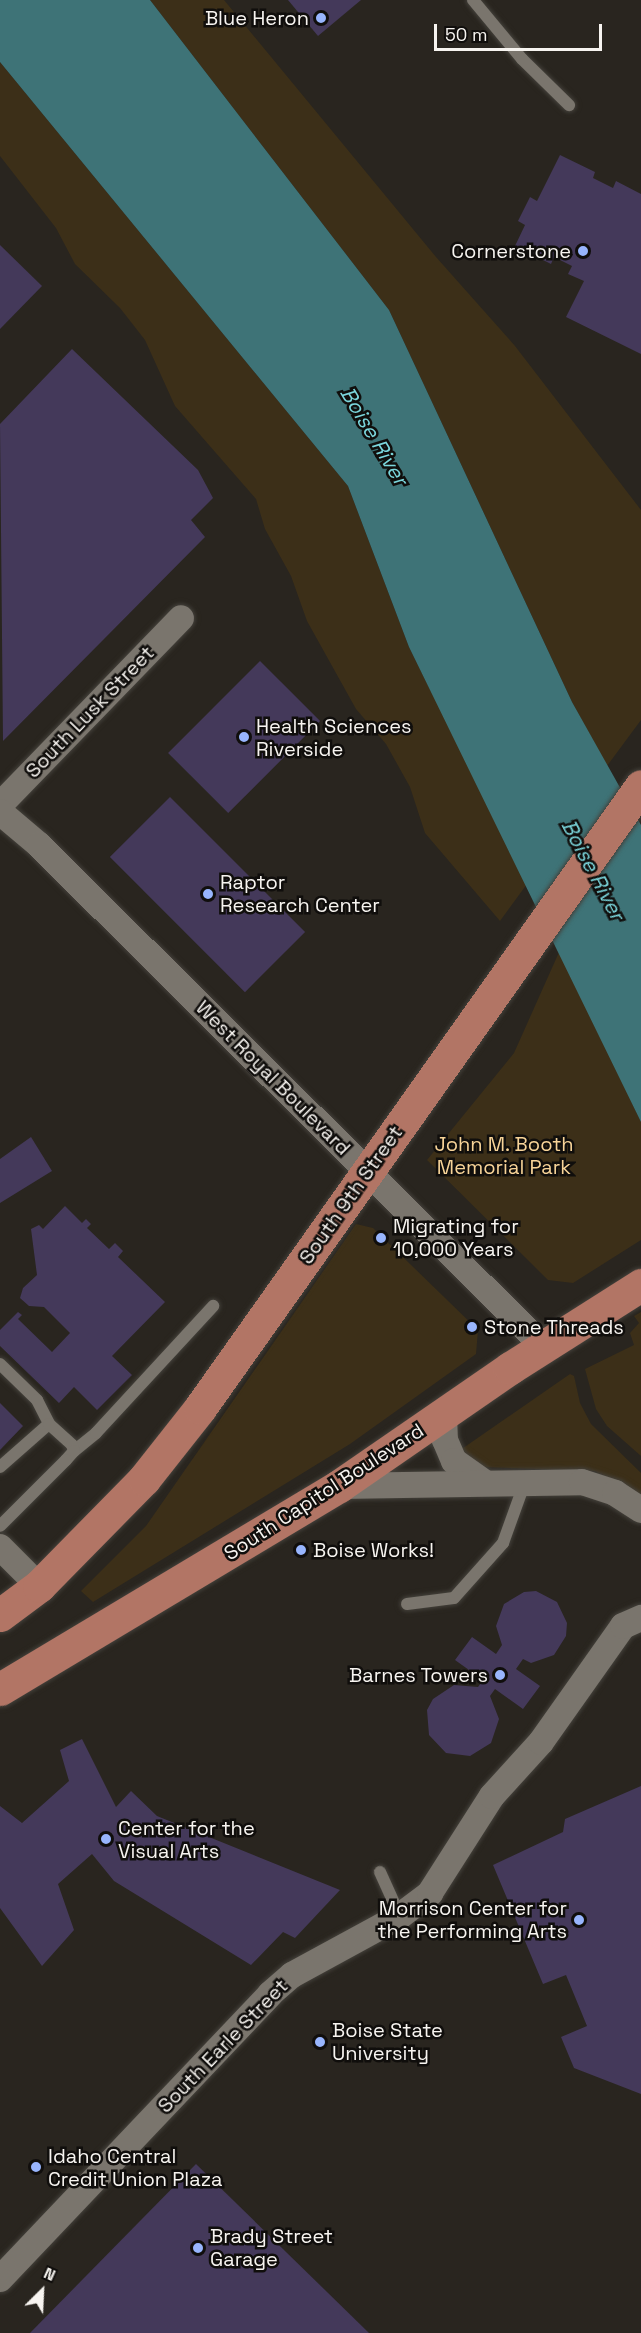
<!DOCTYPE html>
<style>
body{margin:0}
#map{position:relative;width:641px;height:2333px;overflow:hidden;background:#29251f;font-family:"Space Grotesk",sans-serif}
div>[style]{position:absolute}
[style*='--x']{left:calc(var(--x)*1px);top:calc(var(--y)*1px);width:calc(var(--w)*1px);rotate:calc(var(--a)*1deg)}
.green>*{inset:0;background:#3c2f18}
.water>*{inset:0;background:#3e7377}
.building>*{inset:0;background:#44395a;transform-origin:0 0}
.roads{filter:drop-shadow(0 0 2px #44413b) drop-shadow(0 0 2px #44413b)}
.lane>*{height:12px;margin:-6px;padding:0 6px;transform-origin:6px;border-radius:6px;background:#7a756d}
.street>*{height:26px;margin:-13px;padding:0 13px;transform-origin:13px;border-radius:13px;background:#7a756d}
.primary>*{height:33px;margin:-16.5px;padding:0 16.5px;transform-origin:16.5px;border-radius:16.5px;background:#b27565}
.dots>*{width:16px;height:16px;translate:-50% -50%;box-sizing:border-box;border:3px solid #100e0c;border-radius:50%}
span{translate:-50% -50%;white-space:nowrap;text-align:center;line-height:1.15;-webkit-text-stroke:5px #100e0c;paint-order:stroke}
.poi-label{font-size:20px;color:#f7f4f0}
.right{translate:-100% -50%;text-align:right}
.left{translate:0 -50%;text-align:left}
.street-label{font-size:20px;color:#f7f4f0}
.park-label{font-size:20px;color:#f8d498}
.water-label{font-size:21px;color:#7bd6dc;font-style:italic}
.north{position:absolute;left:12px;top:2261px;width:60px;height:60px;-webkit-text-stroke:4px #100e0c;paint-order:stroke;rotate:24deg;font-size:16px;font-weight:700;line-height:24px;text-align:center;color:#f7f4f0}
.north::after{content:'';display:block;margin:auto;width:21px;height:27px;background:#f7f4f0;clip-path:polygon(50% 0,100% 100%,50% 72%,0 100%)}
.scale{position:absolute;left:434px;top:24px;width:168px;height:27px;box-sizing:border-box;border:3px solid #f7f4f0;border-top:0;padding-left:8px;font-size:18px;line-height:21px;white-space:nowrap;color:#f7f4f0;-webkit-text-stroke:4px #100e0c;paint-order:stroke}
</style>
<div id="map">
<div class="green">
<div style="clip-path:polygon(150px 0,224px 0,436px 257px,515px 346px,641px 510px,641px 720px,607px 766px,572px 702px,389px 310px)"></div>
<div style="clip-path:polygon(0 62px,348px 486px,409px 647px,527px 884px,500px 921px,425px 833px,410px 787px,386px 744px,356px 709px,307px 621px,291px 576px,265px 529px,256px 499px,175px 406px,145px 340px,120px 308px,75px 264px,56px 228px,0 156px)"></div>
<div style="clip-path:polygon(560px 950px,641px 1122px,641px 1240px,573px 1283px,548px 1280px,427px 1160px,514px 1053px)"></div>
<div style="clip-path:polygon(356px 1224px,373px 1228px,478px 1330px,476px 1354px,350px 1444px,93px 1602px,81px 1591px,146px 1526px)"></div>
<div style="clip-path:polygon(641px 1312px,641px 1456px,607px 1426px,596px 1409px,585px 1369px,634px 1345px,630px 1333px,639px 1323px,634px 1316px)"></div>
<div style="clip-path:polygon(570px 1374px,574px 1376px,580px 1403px,591px 1424px,641px 1473px,641px 1496px,595px 1471px,479px 1467px,456px 1453px)"></div>
</div>
<div class="water">
<div style="clip-path:polygon(0 0,150px 0,389px 310px,572px 702px,641px 825px,641px 1122px,409px 647px,348px 486px,0 62px)"></div>
</div>
<div class="building">
<div style="clip-path:polygon(288px 0,361px 0,318px 36px)"></div>
<div style="clip-path:polygon(560px 155px,595px 172px,593px 178px,613px 188px,616px 181px,641px 194px,641px 354px,566px 317px,584px 281px,568px 274px,572px 266px,554px 257px,551px 264px,515px 246px,525px 225px,518px 221px,530px 197px,537px 201px)"></div>
<div style="clip-path:polygon(0 245px,42px 286px,0 329px)"></div>
<div style="clip-path:polygon(72px 349px,198px 470px,213px 498px,191px 520px,205px 537px,3px 741px,0 424px)"></div>
<div style="left:260px;top:661px;width:85px;height:130px;rotate:45deg"></div>
<div style="left:170px;top:797px;width:191px;height:85px;rotate:45deg"></div>
<div style="clip-path:polygon(31px 1137px,52px 1171px,0 1203px,0 1159px)"></div>
<div style="clip-path:polygon(65px 1206px,82px 1223px,86px 1219px,91px 1224px,87px 1228px,109px 1249px,115px 1243px,123px 1251px,118px 1257px,165px 1302px,112px 1356px,132px 1375px,97px 1410px,74px 1387px,59px 1403px,0 1346px,0 1330px,18px 1312px,22px 1315px,18px 1319px,52px 1352px,70px 1333px,44px 1307px,29px 1306px,20px 1298px,23px 1288px,37px 1275px,31px 1229px,39px 1225px,43px 1229px)"></div>
<div style="clip-path:polygon(0 1403px,23px 1426px,0 1450px)"></div>
<div style="clip-path:polygon(536px 1591px,557px 1602px,567px 1623px,566px 1636px,554px 1655px,531px 1663px,523px 1659px,516px 1669px,540px 1686px,523px 1709px,495px 1689px,490px 1696px,499px 1719px,491px 1743px,470px 1756px,446px 1753px,429px 1735px,427px 1710px,433px 1699px,454px 1685px,478px 1687px,483px 1680px,455px 1660px,472px 1637px,496px 1654px,502px 1645px,496px 1626px,504px 1604px,524px 1592px)"></div>
<div style="clip-path:polygon(82px 1739px,116px 1807px,131px 1791px,157px 1816px,340px 1890px,295px 1938px,283px 1932px,251px 1965px,114px 1881px,92px 1854px,58px 1884px,74px 1930px,42px 1966px,0 1908px,0 1806px,22px 1823px,69px 1781px,60px 1750px)"></div>
<div style="clip-path:polygon(641px 1786px,641px 2094px,574px 2068px,561px 2037px,587px 2026px,566px 1975px,543px 1984px,493px 1865px,563px 1832px,565px 1819px)"></div>
<div style="clip-path:polygon(196px 2164px,369px 2333px,30px 2333px)"></div>
</div>
<div class="roads">
<div class="lane">
<div style="--x:473;--y:0;--w:77;--a:50.3"></div>
<div style="--x:522;--y:59;--w:66;--a:44.4"></div>
<div style="--x:0;--y:1364;--w:52;--a:44.2"></div>
<div style="--x:37;--y:1400;--w:27;--a:63"></div>
<div style="--x:74;--y:1451;--w:28;--a:-39"></div>
<div style="--x:96;--y:1433;--w:173;--a:-47.3"></div>
<div style="--x:0;--y:1467;--w:65;--a:-41.3"></div>
<div style="--x:49;--y:1424;--w:31;--a:42"></div>
<div style="--x:72;--y:1445;--w:6;--a:72"></div>
<div style="--x:74;--y:1451;--w:12;--a:132"></div>
<div style="--x:66;--y:1460;--w:93;--a:135"></div>
<div style="--x:407;--y:1604;--w:47;--a:-7.3"></div>
<div style="--x:454;--y:1598;--w:74;--a:-48.3"></div>
<div style="--x:503;--y:1543;--w:65;--a:-70.2"></div>
<div style="--x:380;--y:1872;--w:48;--a:65.6"></div>
</div>
<div class="street">
<div style="--x:0;--y:805;--w:260;--a:-45.9"></div>
<div style="--x:0;--y:812;--w:51;--a:40.2"></div>
<div style="--x:39;--y:845;--w:712;--a:44.83"></div>
<div style="--x:444;--y:1414;--w:26;--a:88"></div>
<div style="--x:445;--y:1440;--w:23;--a:67"></div>
<div style="--x:454;--y:1461;--w:38;--a:35"></div>
<div style="--x:339;--y:1486;--w:243;--a:-0.9"></div>
<div style="--x:582;--y:1482;--w:35;--a:18"></div>
<div style="--x:615;--y:1493;--w:31;--a:33"></div>
<div style="--x:0;--y:1547;--w:55;--a:45"></div>
<div style="--x:0;--y:2279;--w:393;--a:-46.5"></div>
<div style="--x:270;--y:1994;--w:29;--a:-41"></div>
<div style="--x:292;--y:1975;--w:123;--a:-28.6"></div>
<div style="--x:400;--y:1916;--w:38;--a:-37"></div>
<div style="--x:430;--y:1893;--w:115;--a:-57.4"></div>
<div style="--x:492;--y:1796;--w:73;--a:-47.8"></div>
<div style="--x:541;--y:1742;--w:142;--a:-54.7"></div>
<div style="--x:623;--y:1626;--w:20;--a:-24"></div>
</div>
<div class="primary">
<div style="--x:0;--y:1615;--w:49;--a:-36.6"></div>
<div style="--x:39;--y:1586;--w:150;--a:-45.5"></div>
<div style="--x:144;--y:1479;--w:90;--a:-51.7"></div>
<div style="--x:200;--y:1408;--w:762;--a:-54.66"></div>
<div style="--x:0;--y:1689;--w:395;--a:-30.9"></div>
<div style="--x:339;--y:1486;--w:208;--a:-34.6"></div>
<div style="--x:510;--y:1368;--w:155;--a:-32.4"></div>
</div>
</div>
<div class="dots">
<div style="left:321px;top:18px;background:#98b5fd"></div>
<div style="left:583px;top:251px;background:#98b5fd"></div>
<div style="left:244px;top:737px;background:#98b5fd"></div>
<div style="left:208px;top:894px;background:#98b5fd"></div>
<div style="left:381px;top:1238px;background:#98b5fd"></div>
<div style="left:472px;top:1327px;background:#98b5fd"></div>
<div style="left:301px;top:1550px;background:#98b5fd"></div>
<div style="left:500px;top:1675px;background:#98b5fd"></div>
<div style="left:106px;top:1839px;background:#98b5fd"></div>
<div style="left:579px;top:1920px;background:#98b5fd"></div>
<div style="left:320px;top:2042px;background:#98b5fd"></div>
<div style="left:36px;top:2167px;background:#98b5fd"></div>
<div style="left:198px;top:2248px;background:#98b5fd"></div>
</div>
<div class="poi-label">
<span class="right" style="left:309px;top:18px">Blue Heron</span>
<span class="right" style="left:571px;top:251px">Cornerstone</span>
<span class="left" style="left:256px;top:738px">Health Sciences<br>Riverside</span>
<span class="left" style="left:220px;top:894px">Raptor<br>Research Center</span>
<span class="left" style="left:393px;top:1238px">Migrating for<br>10,000 Years</span>
<span class="left" style="left:484px;top:1327px">Stone Threads</span>
<span class="left" style="left:313px;top:1550px">Boise Works!</span>
<span class="right" style="left:488px;top:1675px">Barnes Towers</span>
<span class="left" style="left:118px;top:1840px">Center for the<br>Visual Arts</span>
<span class="right" style="left:567px;top:1920px">Morrison Center for<br>the Performing Arts</span>
<span class="left" style="left:332px;top:2042px">Boise State<br>University</span>
<span class="left" style="left:48px;top:2168px">Idaho Central<br>Credit Union Plaza</span>
<span class="left" style="left:210px;top:2248px">Brady Street<br>Garage</span>
</div>
<div class="street-label">
<span style="left:90px;top:712px;rotate:-46deg">South Lusk Street</span>
<span style="left:273px;top:1078px;rotate:45deg">West Royal Boulevard</span>
<span style="left:351px;top:1195px;rotate:-55deg">South 9th Street</span>
<span style="left:324px;top:1492px;rotate:-33deg">South Capitol Boulevard</span>
<span style="left:223px;top:2046px;rotate:-46deg">South Earle Street</span>
</div>
<div class="park-label">
<span style="left:504px;top:1156px">John M. Booth<br>Memorial Park</span>
</div>
<div class="water-label">
<span style="left:374px;top:436px;rotate:59deg">Boise River</span>
<span style="left:593px;top:870px;rotate:62deg">Boise River</span>
</div>
<div class="north">N</div>
<div class="scale">50 m</div>
</div>
